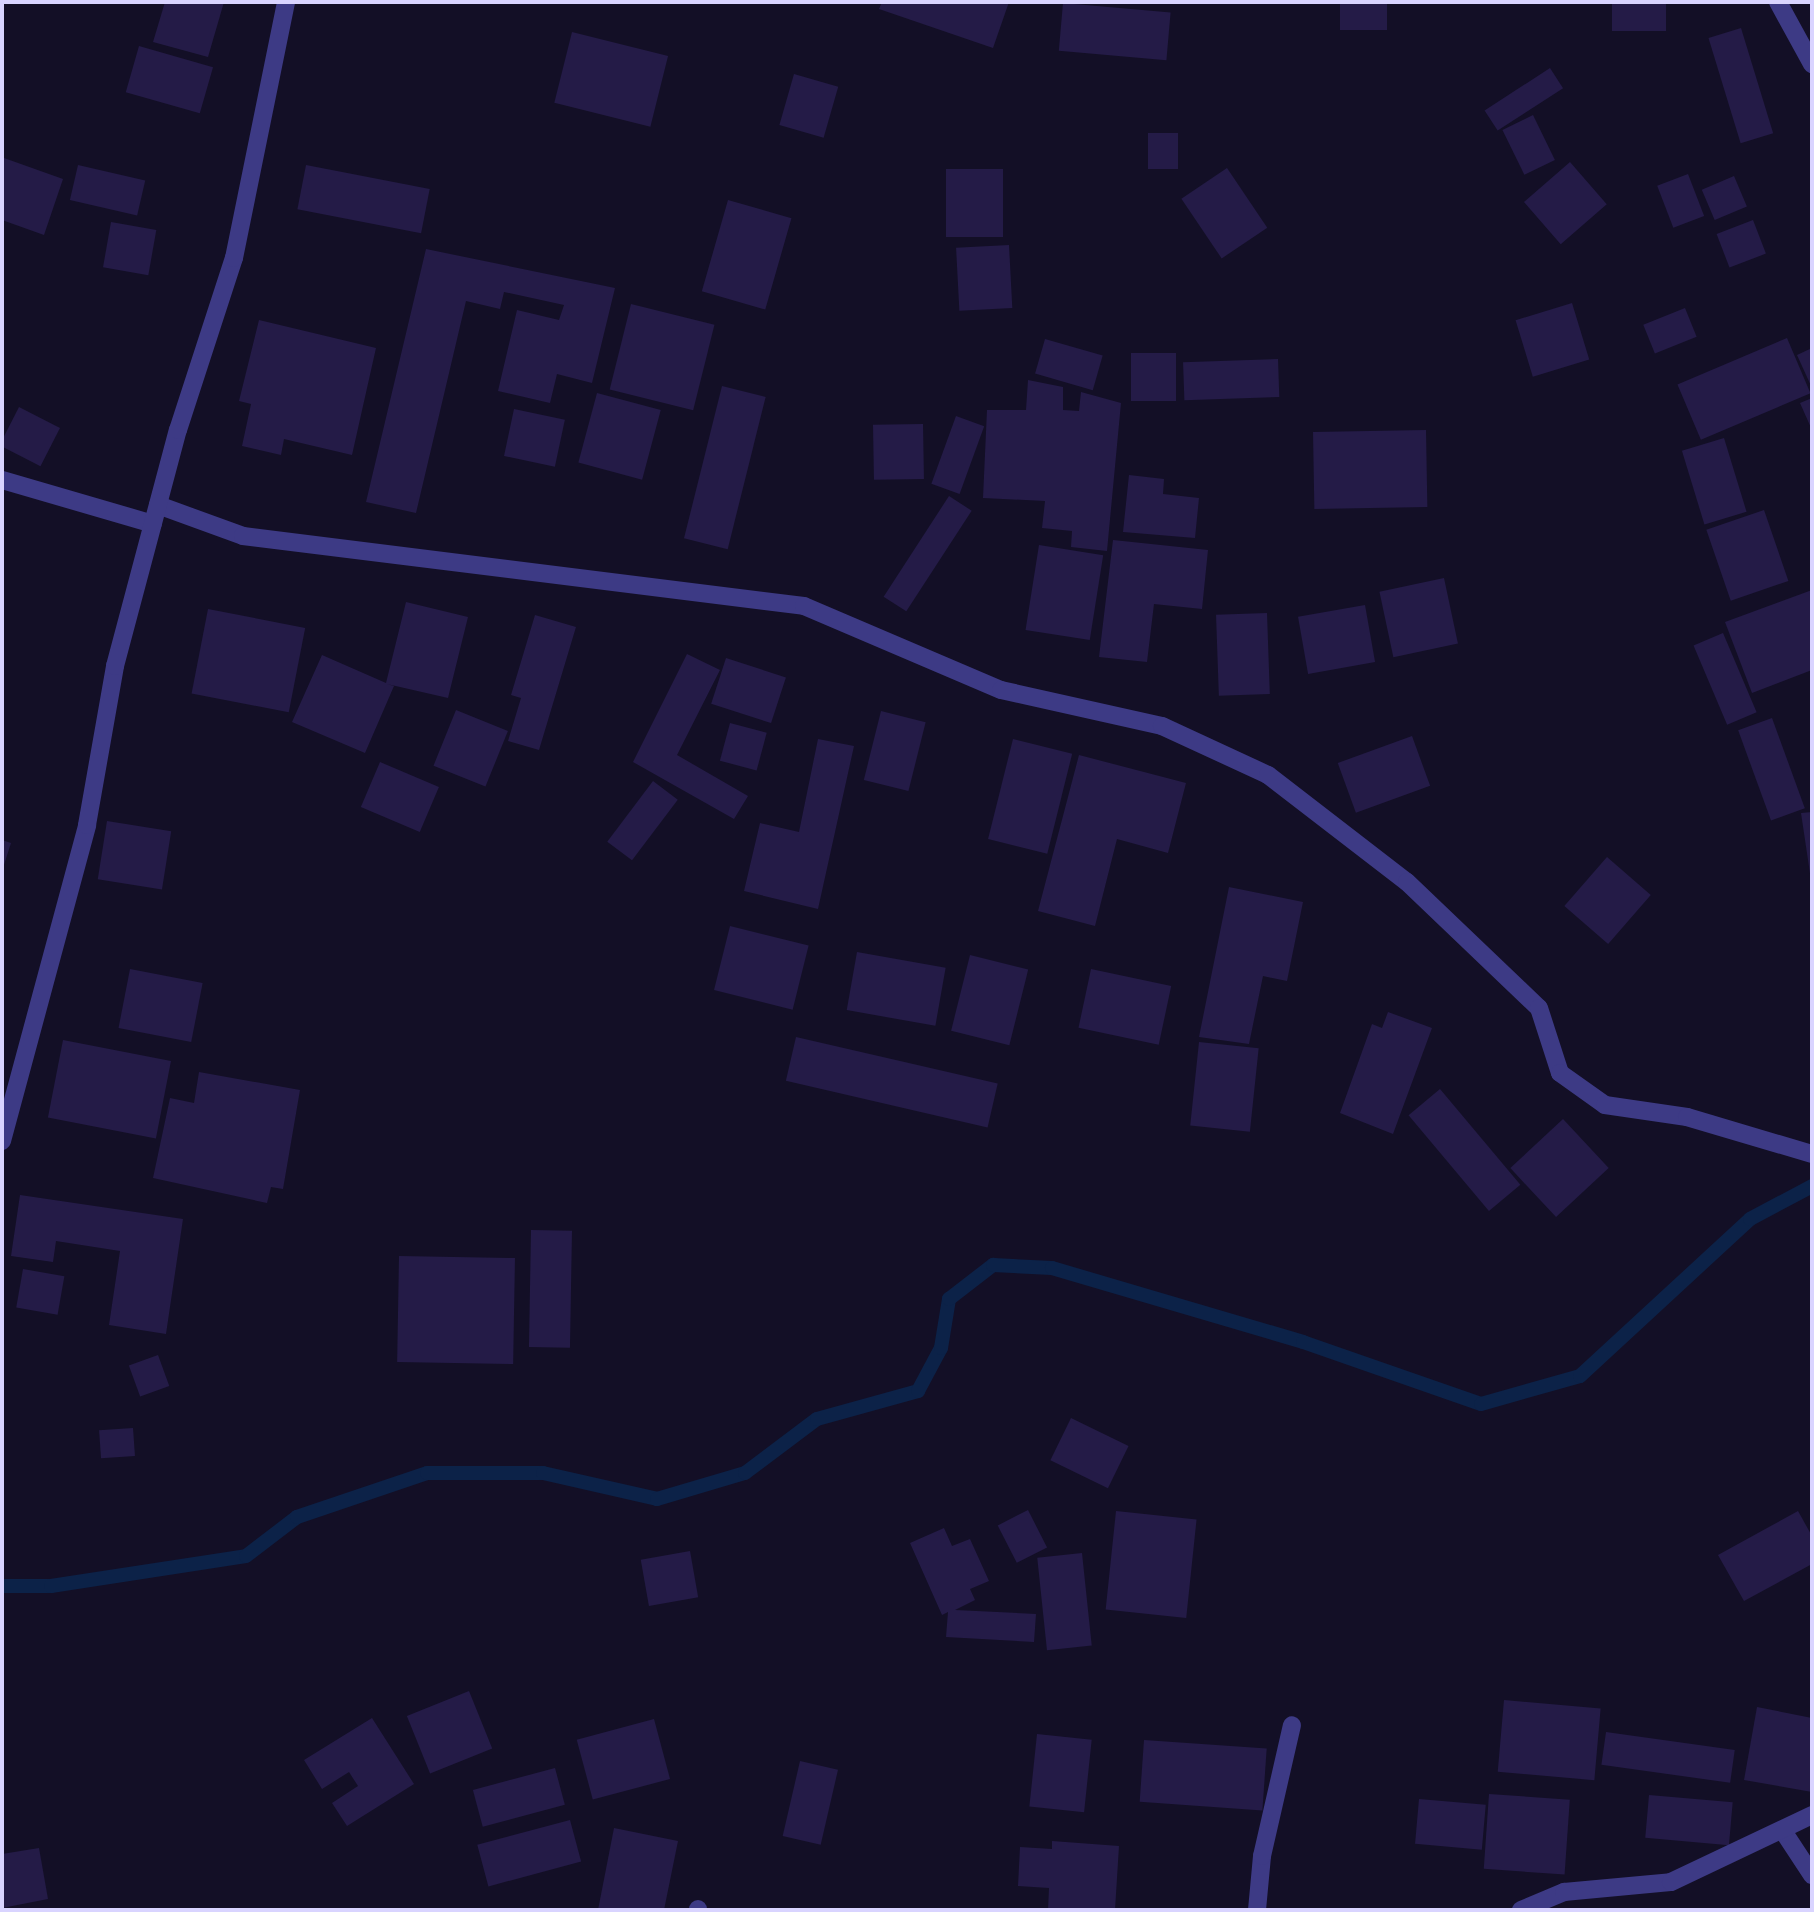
<!DOCTYPE html>
<style>
body{margin:0}
#map{position:relative;width:1814px;height:1912px;overflow:hidden;background:#130f26;font-family:Helvetica,sans-serif}
div>[style]{position:absolute}
[style*='--x']{left:calc(var(--x)*1px);top:calc(var(--y)*1px);width:calc(var(--w)*1px);rotate:calc(var(--a)*1deg)}
.stream>*{height:14px;margin:-7px;padding:0 7px;transform-origin:7px;border-radius:7px;background:#0c2248}
.building>*{inset:0;background:#241b47;transform-origin:0 0}
.street>*{height:18px;margin:-9px;padding:0 9px;transform-origin:9px;border-radius:9px;background:#3d3a85}
span{translate:-50% -50%;white-space:nowrap;text-align:center;line-height:1.15;-webkit-text-stroke:5px #130f26;paint-order:stroke}
.frame{position:absolute;inset:0;border:4px solid #d9d4ff;pointer-events:none}
</style>
<div id="map">
<div class="stream">
<div style="--x:2;--y:1586;--w:49;--a:0"></div>
<div style="--x:51;--y:1586;--w:197;--a:-8.7"></div>
<div style="--x:246;--y:1556;--w:64;--a:-37.4"></div>
<div style="--x:297;--y:1517;--w:137;--a:-18.7"></div>
<div style="--x:427;--y:1473;--w:116;--a:0"></div>
<div style="--x:543;--y:1473;--w:117;--a:12.8"></div>
<div style="--x:657;--y:1499;--w:92;--a:-16.5"></div>
<div style="--x:745;--y:1473;--w:90;--a:-36.9"></div>
<div style="--x:817;--y:1419;--w:105;--a:-15.5"></div>
<div style="--x:918;--y:1391;--w:49;--a:-61.9"></div>
<div style="--x:941;--y:1348;--w:50;--a:-80.7"></div>
<div style="--x:949;--y:1299;--w:56;--a:-37.7"></div>
<div style="--x:993;--y:1265;--w:59;--a:2.9"></div>
<div style="--x:1052;--y:1268;--w:262;--a:16.4"></div>
<div style="--x:1303;--y:1342;--w:188;--a:19.2"></div>
<div style="--x:1481;--y:1404;--w:103;--a:-15.8"></div>
<div style="--x:1580;--y:1376;--w:231;--a:-42.7"></div>
<div style="--x:1750;--y:1219;--w:70;--a:-28"></div>
</div>
<div class="building">
<div style="clip-path:polygon(165px 2px,224px 2px,208px 57px,153px 42px)"></div>
<div style="clip-path:polygon(882px 2px,1009px 2px,993px 48px,879px 9px)"></div>
<div style="left:1340px;top:2px;width:47px;height:28px"></div>
<div style="left:1612px;top:2px;width:54px;height:29px"></div>
<div style="left:1063px;top:3px;width:108px;height:48px;rotate:5deg"></div>
<div style="left:1741px;top:28px;width:110px;height:34px;rotate:73deg"></div>
<div style="left:572px;top:32px;width:99px;height:73px;rotate:14deg"></div>
<div style="left:139px;top:46px;width:77px;height:48px;rotate:16deg"></div>
<div style="left:1550px;top:68px;width:24px;height:78px;rotate:57deg"></div>
<div style="left:794px;top:74px;width:46px;height:53px;rotate:16deg"></div>
<div style="left:1533px;top:115px;width:50px;height:34px;rotate:64deg"></div>
<div style="left:1148px;top:133px;width:30px;height:36px"></div>
<div style="clip-path:polygon(4px 158px,63px 179px,44px 235px,2px 220px)"></div>
<div style="left:1570px;top:162px;width:56px;height:61px;rotate:49deg"></div>
<div style="left:78px;top:165px;width:69px;height:36px;rotate:13deg"></div>
<div style="left:306px;top:165px;width:126px;height:45px;rotate:11deg"></div>
<div style="left:1227px;top:168px;width:72px;height:55px;rotate:56deg"></div>
<div style="left:946px;top:169px;width:57px;height:68px"></div>
<div style="left:1688px;top:174px;width:45px;height:33px;rotate:69deg"></div>
<div style="left:1734px;top:176px;width:33px;height:35px;rotate:67deg"></div>
<div style="left:728px;top:200px;width:66px;height:95px;rotate:16deg"></div>
<div style="left:1753px;top:220px;width:36px;height:39px;rotate:69deg"></div>
<div style="left:111px;top:222px;width:46px;height:46px;rotate:10deg"></div>
<div style="left:1009px;top:245px;width:63px;height:53px;rotate:87deg"></div>
<div style="clip-path:polygon(426px 249px,615px 288px,592px 383px,557px 374px,550px 403px,498px 391px,517px 310px,559px 320px,564px 305px,504px 292px,500px 309px,466px 301px,416px 513px,366px 502px)"></div>
<div style="left:1572px;top:303px;width:59px;height:59px;rotate:73deg"></div>
<div style="left:631px;top:304px;width:86px;height:88px;rotate:14deg"></div>
<div style="left:1685px;top:308px;width:31px;height:45px;rotate:68deg"></div>
<div style="clip-path:polygon(259px 320px,376px 348px,352px 455px,284px 439px,281px 455px,242px 446px,251px 404px,239px 401px)"></div>
<div style="left:1787px;top:338px;width:60px;height:119px;rotate:67deg"></div>
<div style="left:1045px;top:339px;width:60px;height:36px;rotate:16deg"></div>
<div style="clip-path:polygon(1812px 348px,1812px 388px,1797px 355px)"></div>
<div style="left:1131px;top:353px;width:45px;height:48px"></div>
<div style="left:1278px;top:359px;width:38px;height:95px;rotate:88deg"></div>
<div style="clip-path:polygon(1028px 380px,1063px 387px,1063px 410px,1079px 411px,1081px 392px,1121px 403px,1107px 551px,1071px 547px,1072px 531px,1042px 528px,1045px 501px,983px 498px,987px 410px,1026px 410px)"></div>
<div style="left:722px;top:386px;width:45px;height:157px;rotate:14deg"></div>
<div style="left:597px;top:393px;width:66px;height:72px;rotate:15deg"></div>
<div style="clip-path:polygon(1812px 398px,1812px 430px,1800px 403px)"></div>
<div style="left:19px;top:407px;width:46px;height:43px;rotate:27deg"></div>
<div style="left:514px;top:409px;width:52px;height:48px;rotate:12deg"></div>
<div style="left:956px;top:416px;width:30px;height:72px;rotate:20deg"></div>
<div style="left:923px;top:424px;width:55px;height:50px;rotate:89deg"></div>
<div style="left:1426px;top:430px;width:77px;height:113px;rotate:89deg"></div>
<div style="left:1724px;top:438px;width:77px;height:44px;rotate:73deg"></div>
<div style="clip-path:polygon(1129px 475px,1164px 479px,1163px 494px,1199px 498px,1195px 538px,1123px 532px)"></div>
<div style="left:949px;top:496px;width:27px;height:120px;rotate:33deg"></div>
<div style="left:1764px;top:510px;width:75px;height:61px;rotate:71deg"></div>
<div style="clip-path:polygon(1113px 540px,1208px 550px,1202px 609px,1154px 604px,1147px 662px,1099px 657px)"></div>
<div style="left:1039px;top:545px;width:65px;height:86px;rotate:9deg"></div>
<div style="left:1444px;top:578px;width:67px;height:66px;rotate:78deg"></div>
<div style="clip-path:polygon(1812px 590px,1812px 670px,1752px 693px,1725px 622px)"></div>
<div style="clip-path:polygon(406px 602px,468px 617px,448px 698px,387px 684px,394px 686px,365px 753px,292px 722px,322px 655px,386px 683px)"></div>
<div style="left:1365px;top:605px;width:58px;height:68px;rotate:80deg"></div>
<div style="left:208px;top:609px;width:99px;height:86px;rotate:11deg"></div>
<div style="left:1267px;top:613px;width:81px;height:51px;rotate:88deg"></div>
<div style="clip-path:polygon(535px 615px,576px 627px,539px 750px,508px 741px,521px 698px,511px 695px)"></div>
<div style="left:1723px;top:633px;width:86px;height:32px;rotate:67deg"></div>
<div style="clip-path:polygon(687px 654px,720px 670px,677px 755px,748px 796px,734px 819px,633px 762px)"></div>
<div style="left:726px;top:658px;width:63px;height:48px;rotate:18deg"></div>
<div style="left:456px;top:710px;width:56px;height:60px;rotate:22deg"></div>
<div style="left:881px;top:711px;width:46px;height:71px;rotate:14deg"></div>
<div style="left:1772px;top:718px;width:96px;height:36px;rotate:70deg"></div>
<div style="left:730px;top:723px;width:38px;height:39px;rotate:15deg"></div>
<div style="left:1412px;top:736px;width:53px;height:79px;rotate:70deg"></div>
<div style="clip-path:polygon(818px 739px,854px 746px,818px 909px,744px 891px,760px 823px,799px 832px)"></div>
<div style="left:1013px;top:739px;width:61px;height:103px;rotate:14deg"></div>
<div style="clip-path:polygon(1079px 755px,1186px 783px,1168px 853px,1117px 839px,1095px 926px,1038px 911px)"></div>
<div style="left:380px;top:762px;width:64px;height:49px;rotate:23deg"></div>
<div style="left:653px;top:781px;width:31px;height:76px;rotate:37deg"></div>
<div style="clip-path:polygon(1812px 812px,1812px 880px,1811px 880px,1801px 813px)"></div>
<div style="left:107px;top:821px;width:65px;height:59px;rotate:9deg"></div>
<div style="clip-path:polygon(2px 840px,11px 843px,2px 871px)"></div>
<div style="left:1607px;top:857px;width:58px;height:65px;rotate:41deg"></div>
<div style="clip-path:polygon(1229px 887px,1303px 902px,1287px 981px,1263px 976px,1249px 1044px,1199px 1037px)"></div>
<div style="left:730px;top:926px;width:81px;height:66px;rotate:14deg"></div>
<div style="left:857px;top:952px;width:90px;height:59px;rotate:10deg"></div>
<div style="left:970px;top:955px;width:60px;height:78px;rotate:14deg"></div>
<div style="left:130px;top:969px;width:74px;height:60px;rotate:11deg"></div>
<div style="left:1091px;top:969px;width:82px;height:60px;rotate:12deg"></div>
<div style="clip-path:polygon(1388px 1012px,1432px 1028px,1393px 1134px,1340px 1113px,1372px 1024px,1382px 1028px)"></div>
<div style="left:796px;top:1037px;width:207px;height:45px;rotate:13deg"></div>
<div style="left:63px;top:1040px;width:110px;height:79px;rotate:11deg"></div>
<div style="left:1199px;top:1042px;width:60px;height:84px;rotate:6deg"></div>
<div style="clip-path:polygon(199px 1072px,300px 1090px,283px 1189px,271px 1187px,267px 1203px,153px 1178px,170px 1098px,194px 1103px)"></div>
<div style="left:1440px;top:1089px;width:125px;height:41px;rotate:50deg"></div>
<div style="left:1563px;top:1119px;width:67px;height:72px;rotate:47deg"></div>
<div style="clip-path:polygon(20px 1195px,183px 1219px,166px 1334px,109px 1325px,120px 1251px,56px 1241px,53px 1262px,11px 1256px)"></div>
<div style="left:531px;top:1230px;width:41px;height:117px;rotate:1deg"></div>
<div style="left:399px;top:1256px;width:116px;height:106px;rotate:1deg"></div>
<div style="left:23px;top:1269px;width:42px;height:39px;rotate:10deg"></div>
<div style="left:158px;top:1355px;width:33px;height:31px;rotate:70deg"></div>
<div style="left:1071px;top:1418px;width:64px;height:47px;rotate:26deg"></div>
<div style="left:133px;top:1428px;width:28px;height:34px;rotate:86deg"></div>
<div style="left:1028px;top:1510px;width:42px;height:34px;rotate:63deg"></div>
<div style="left:1116px;top:1511px;width:81px;height:99px;rotate:6deg"></div>
<div style="clip-path:polygon(1798px 1511px,1812px 1536px,1812px 1564px,1744px 1601px,1718px 1555px)"></div>
<div style="clip-path:polygon(944px 1528px,952px 1546px,970px 1539px,989px 1581px,970px 1589px,975px 1600px,955px 1610px,1036px 1614px,1034px 1642px,946px 1637px,948px 1612px,942px 1615px,910px 1543px)"></div>
<div style="left:690px;top:1551px;width:47px;height:50px;rotate:80deg"></div>
<div style="left:1082px;top:1553px;width:93px;height:45px;rotate:84deg"></div>
<div style="left:469px;top:1691px;width:62px;height:67px;rotate:68deg"></div>
<div style="left:1504px;top:1700px;width:97px;height:72px;rotate:5deg"></div>
<div style="clip-path:polygon(1757px 1707px,1812px 1718px,1812px 1792px,1744px 1780px)"></div>
<div style="clip-path:polygon(372px 1718px,414px 1784px,347px 1826px,332px 1803px,358px 1786px,349px 1772px,322px 1789px,304px 1760px)"></div>
<div style="left:654px;top:1719px;width:62px;height:80px;rotate:75deg"></div>
<div style="left:1606px;top:1732px;width:130px;height:33px;rotate:8deg"></div>
<div style="left:1037px;top:1734px;width:55px;height:73px;rotate:6deg"></div>
<div style="left:1144px;top:1740px;width:123px;height:62px;rotate:4deg"></div>
<div style="left:800px;top:1761px;width:39px;height:77px;rotate:13deg"></div>
<div style="left:555px;top:1768px;width:38px;height:85px;rotate:75deg"></div>
<div style="left:1489px;top:1794px;width:81px;height:75px;rotate:4deg"></div>
<div style="left:1649px;top:1795px;width:84px;height:43px;rotate:5deg"></div>
<div style="left:1419px;top:1799px;width:67px;height:45px;rotate:5deg"></div>
<div style="left:570px;top:1820px;width:43px;height:96px;rotate:75deg"></div>
<div style="clip-path:polygon(614px 1828px,678px 1841px,664px 1910px,598px 1910px)"></div>
<div style="clip-path:polygon(1052px 1841px,1119px 1846px,1115px 1910px,1048px 1910px,1049px 1888px,1018px 1886px,1020px 1847px,1052px 1849px)"></div>
<div style="clip-path:polygon(39px 1848px,48px 1899px,2px 1908px,2px 1854px)"></div>
</div>
<div class="street">
<div style="--x:1778;--y:2;--w:71;--a:61.3"></div>
<div style="--x:2;--y:480;--w:157;--a:16.2"></div>
<div style="--x:158;--y:505;--w:90;--a:20"></div>
<div style="--x:243;--y:536;--w:565;--a:7.11"></div>
<div style="--x:804;--y:606;--w:214;--a:23.1"></div>
<div style="--x:1001;--y:690;--w:165;--a:12.6"></div>
<div style="--x:1162;--y:726;--w:117;--a:24.8"></div>
<div style="--x:1268;--y:775;--w:175;--a:37.6"></div>
<div style="--x:1407;--y:882;--w:182;--a:43.7"></div>
<div style="--x:1539;--y:1008;--w:68;--a:72.1"></div>
<div style="--x:1560;--y:1073;--w:55;--a:35.4"></div>
<div style="--x:1605;--y:1105;--w:83;--a:8.3"></div>
<div style="--x:1687;--y:1117;--w:130;--a:16.5"></div>
<div style="--x:2;--y:1141;--w:327;--a:-74.9"></div>
<div style="--x:87;--y:825;--w:161;--a:-80"></div>
<div style="--x:115;--y:666;--w:244;--a:-75.1"></div>
<div style="--x:178;--y:430;--w:181;--a:-72"></div>
<div style="--x:234;--y:258;--w:261;--a:-78.5"></div>
<div style="--x:1783;--y:1831;--w:53;--a:56.6"></div>
<div style="--x:698;--y:1910;--w:1;--a:-90"></div>
<div style="--x:1257;--y:1910;--w:54;--a:-84.7"></div>
<div style="--x:1262;--y:1856;--w:134;--a:-77.1"></div>
<div style="--x:1521;--y:1910;--w:47;--a:-22.7"></div>
<div style="--x:1564;--y:1892;--w:107;--a:-5.3"></div>
<div style="--x:1671;--y:1882;--w:156;--a:-25.4"></div>
</div>
<div class="frame"></div>
</div>
